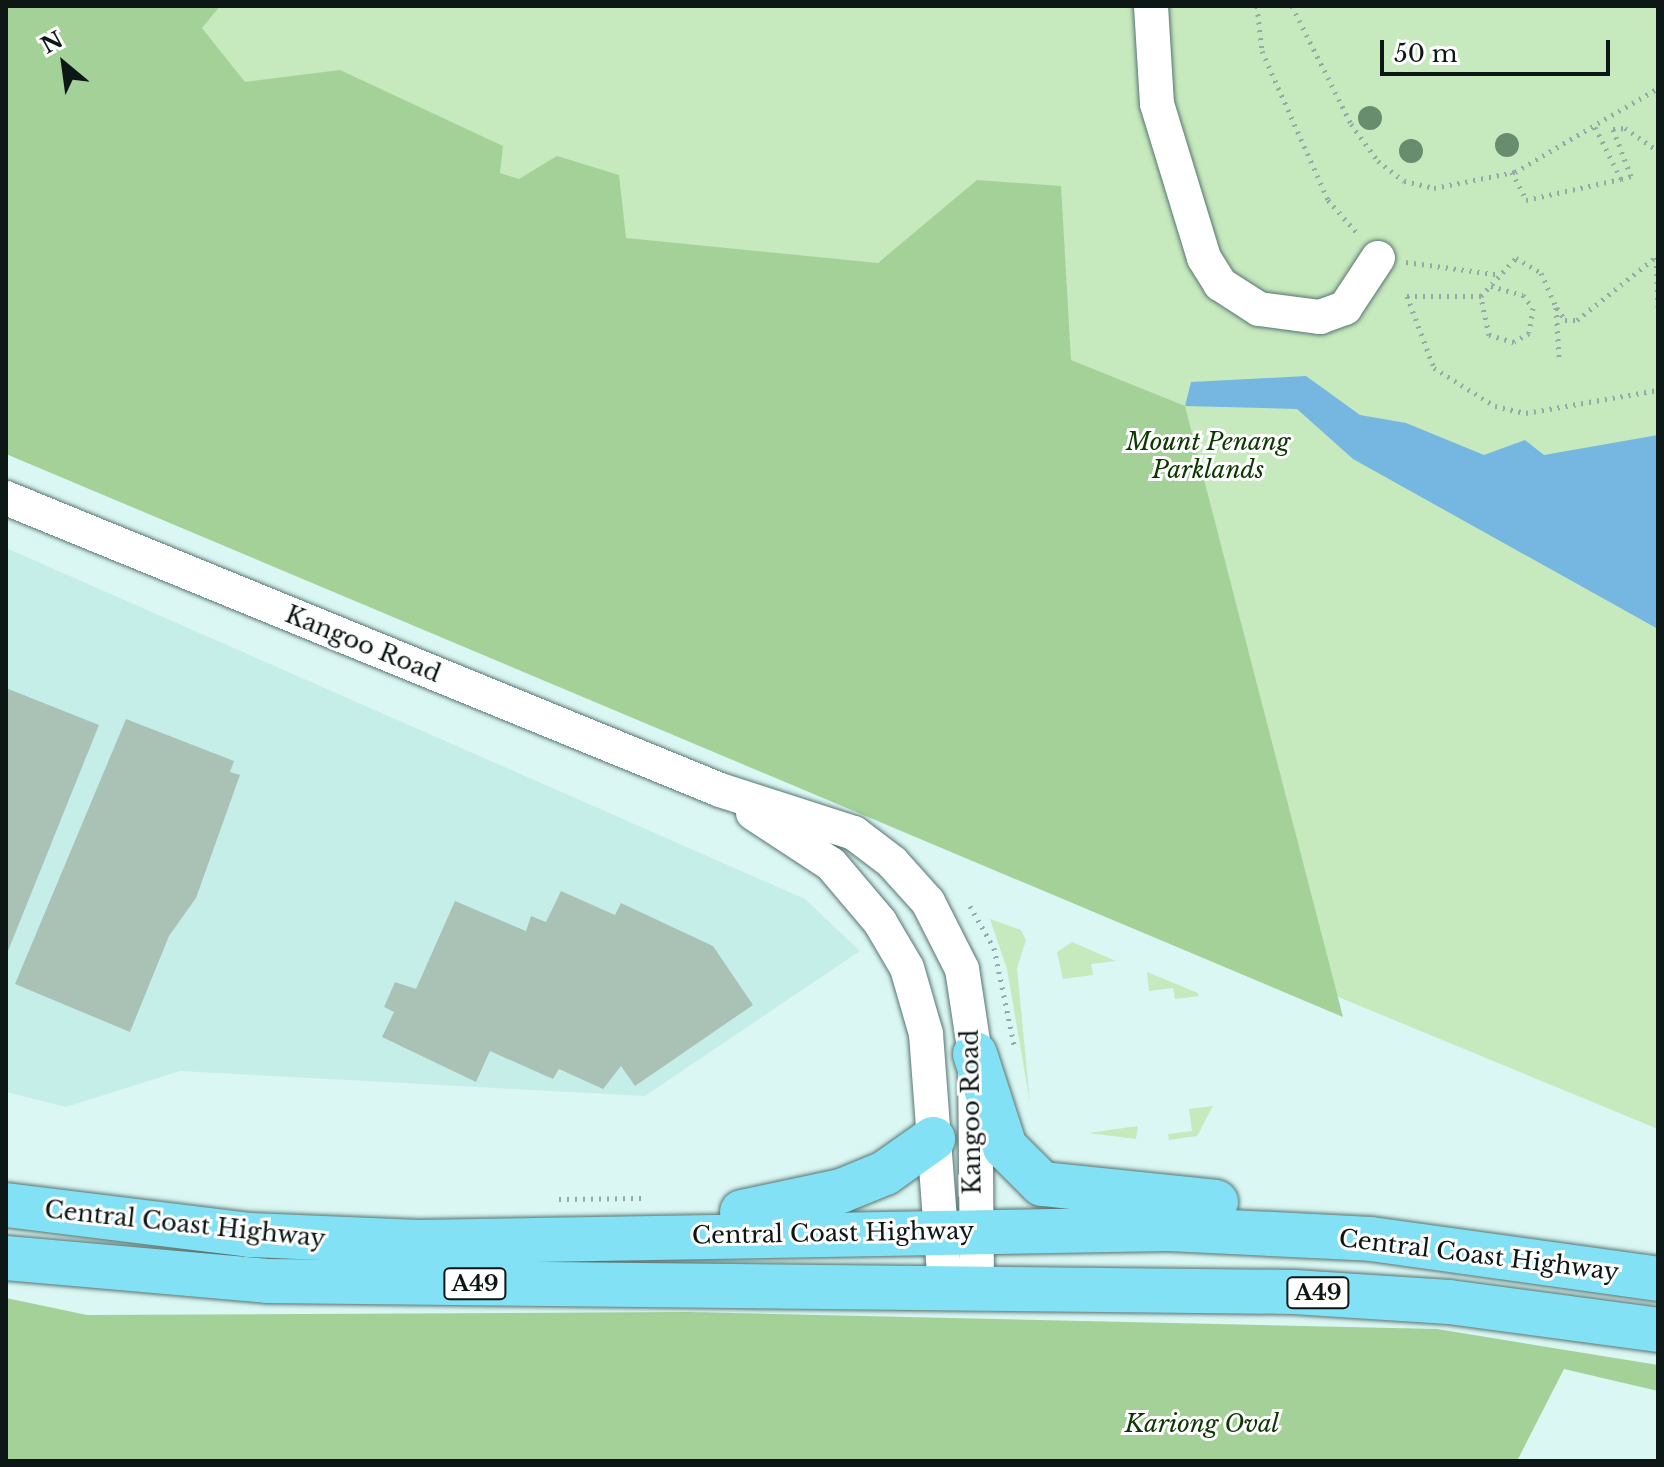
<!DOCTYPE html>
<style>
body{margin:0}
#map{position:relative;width:1664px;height:1467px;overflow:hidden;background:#daf7f4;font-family:"Libre Baskerville",serif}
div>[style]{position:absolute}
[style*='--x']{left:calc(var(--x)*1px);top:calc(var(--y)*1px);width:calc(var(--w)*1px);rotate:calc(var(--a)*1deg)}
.built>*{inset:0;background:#c6eee9}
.green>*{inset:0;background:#c6e9bd}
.forest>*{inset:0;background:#a4d198}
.water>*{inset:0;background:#75b7e1}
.building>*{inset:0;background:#aac2b6}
.path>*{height:5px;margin-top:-2.5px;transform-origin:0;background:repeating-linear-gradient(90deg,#94aaa8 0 2px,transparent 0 8px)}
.roads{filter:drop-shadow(0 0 2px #597471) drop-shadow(0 0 2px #597471)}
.minor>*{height:34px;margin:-17px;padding:0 17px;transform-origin:17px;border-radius:17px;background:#fff}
.highway>*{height:44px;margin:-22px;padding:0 22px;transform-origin:22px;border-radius:22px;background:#82e1f5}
.trees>*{width:24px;height:24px;margin:-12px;border-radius:50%;background:#688d6e}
span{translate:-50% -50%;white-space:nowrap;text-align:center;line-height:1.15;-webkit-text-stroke:6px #fff;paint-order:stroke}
.shield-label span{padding:2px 6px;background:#fff;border:2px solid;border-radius:6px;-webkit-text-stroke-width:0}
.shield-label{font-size:22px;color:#0d1716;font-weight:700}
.park-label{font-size:24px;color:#0b3700;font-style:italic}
.street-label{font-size:24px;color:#0d1716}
.frame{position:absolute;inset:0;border:8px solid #0d1716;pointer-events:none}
.north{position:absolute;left:24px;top:24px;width:80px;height:80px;-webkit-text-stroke:6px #fff;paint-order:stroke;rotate:331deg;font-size:22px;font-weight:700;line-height:32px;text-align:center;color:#0d1716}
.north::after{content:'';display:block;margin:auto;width:28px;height:36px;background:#0d1716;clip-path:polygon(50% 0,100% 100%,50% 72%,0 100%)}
.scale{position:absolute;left:1380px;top:40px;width:230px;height:36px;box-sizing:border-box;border:4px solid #0d1716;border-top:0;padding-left:10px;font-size:24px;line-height:28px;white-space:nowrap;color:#0d1716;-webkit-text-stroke:6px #fff;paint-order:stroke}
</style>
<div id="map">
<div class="built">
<div style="clip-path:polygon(6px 548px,805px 899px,860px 951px,645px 1096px,180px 1071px,66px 1107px,6px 1092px)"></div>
</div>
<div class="green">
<div style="clip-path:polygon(6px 6px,1658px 6px,1658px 1129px,631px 705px)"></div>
<div style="clip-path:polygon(990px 919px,1021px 930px,1026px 940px,1017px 968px,1030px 1103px,1007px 969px)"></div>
<div style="clip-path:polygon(1072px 942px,1116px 961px,1091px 964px,1093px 975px,1063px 979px,1057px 952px)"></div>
<div style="clip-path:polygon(1147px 972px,1198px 993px,1199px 996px,1175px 999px,1173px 988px,1149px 991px)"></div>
<div style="clip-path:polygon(1213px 1106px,1197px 1136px,1169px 1140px,1168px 1134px,1192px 1131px,1189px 1109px)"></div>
<div style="clip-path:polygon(1138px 1126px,1136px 1139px,1088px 1133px)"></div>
</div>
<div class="forest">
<div style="clip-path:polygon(6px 6px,220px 6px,202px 28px,245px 82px,340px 70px,503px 146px,500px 173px,519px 179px,557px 156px,619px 175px,626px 238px,878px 263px,977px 180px,1061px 186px,1071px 360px,1185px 406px,1343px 1017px,6px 454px)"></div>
<div style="clip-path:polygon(6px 1298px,87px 1315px,688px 1312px,1437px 1329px,1658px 1365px,1658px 1391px,1564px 1369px,1517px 1461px,6px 1461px)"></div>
</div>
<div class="water">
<div style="clip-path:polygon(1306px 376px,1360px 415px,1406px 423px,1484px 455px,1525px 440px,1544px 455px,1658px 435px,1658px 629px,1353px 459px,1297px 409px,1185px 406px,1191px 382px)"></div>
</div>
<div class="building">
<div style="clip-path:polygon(6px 688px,99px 725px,6px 956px)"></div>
<div style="clip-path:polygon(126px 719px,234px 761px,230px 772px,240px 775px,196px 898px,169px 936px,130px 1032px,15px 984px)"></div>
<div style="clip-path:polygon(561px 891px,615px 915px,621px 903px,713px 946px,753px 1005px,635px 1086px,621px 1066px,603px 1089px,559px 1069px,553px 1079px,490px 1051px,476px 1082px,382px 1037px,394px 1012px,384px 1007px,395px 982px,416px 989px,455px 901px,526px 931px,531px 916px,546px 922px)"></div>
</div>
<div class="path">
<div style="--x:1257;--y:6;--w:45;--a:83.7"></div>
<div style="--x:1262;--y:51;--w:163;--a:66.1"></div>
<div style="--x:1328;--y:200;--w:47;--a:48.5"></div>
<div style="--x:1292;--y:6;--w:132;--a:63.4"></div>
<div style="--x:1351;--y:124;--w:46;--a:53.9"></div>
<div style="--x:1378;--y:161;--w:33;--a:38"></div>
<div style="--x:1404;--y:181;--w:31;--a:13"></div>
<div style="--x:1434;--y:188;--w:83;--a:-11.2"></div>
<div style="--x:1515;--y:172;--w:166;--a:-30.4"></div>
<div style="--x:1512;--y:172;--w:31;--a:63"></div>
<div style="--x:1526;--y:200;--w:97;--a:-12.5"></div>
<div style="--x:1621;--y:179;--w:60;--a:-116.6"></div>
<div style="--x:1621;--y:179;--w:10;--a:-17"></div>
<div style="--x:1631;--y:176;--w:50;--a:-111"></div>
<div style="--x:1613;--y:129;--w:12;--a:-5"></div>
<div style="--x:1625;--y:128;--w:40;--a:34.9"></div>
<div style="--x:1406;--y:262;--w:96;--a:7.8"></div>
<div style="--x:1491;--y:286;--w:33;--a:16"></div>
<div style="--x:1523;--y:295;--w:16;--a:52"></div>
<div style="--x:1533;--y:308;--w:25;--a:99"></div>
<div style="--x:1529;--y:333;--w:17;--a:149"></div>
<div style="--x:1514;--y:342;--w:26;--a:-164"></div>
<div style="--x:1489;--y:335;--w:40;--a:-102"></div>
<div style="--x:1481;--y:296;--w:52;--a:-47.4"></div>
<div style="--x:1516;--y:258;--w:29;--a:31"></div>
<div style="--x:1541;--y:273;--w:37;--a:66"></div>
<div style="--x:1556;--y:307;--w:50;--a:86.6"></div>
<div style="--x:1481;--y:296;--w:74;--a:180"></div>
<div style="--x:1407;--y:296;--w:77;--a:69.4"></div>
<div style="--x:1434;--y:368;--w:72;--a:31.9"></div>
<div style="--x:1495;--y:406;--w:32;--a:13"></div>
<div style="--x:1526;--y:413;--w:134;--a:-9.9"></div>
<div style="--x:1557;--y:308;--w:14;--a:56"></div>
<div style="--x:1565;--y:320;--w:12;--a:0"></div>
<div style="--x:1577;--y:320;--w:101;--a:-38.6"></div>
<div style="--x:1656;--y:257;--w:50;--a:87.7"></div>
<div style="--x:970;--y:906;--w:48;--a:60.3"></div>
<div style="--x:994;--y:948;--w:103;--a:78.3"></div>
<div style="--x:559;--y:1199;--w:86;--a:-0.7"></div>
</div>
<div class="roads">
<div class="minor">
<div style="--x:1151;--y:6;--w:98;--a:86.5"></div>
<div style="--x:1157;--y:104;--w:161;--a:73"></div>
<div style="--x:1204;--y:258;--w:31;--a:58"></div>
<div style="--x:1220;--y:284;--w:46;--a:32.7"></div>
<div style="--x:1259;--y:309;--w:62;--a:7.5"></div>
<div style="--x:1320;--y:317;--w:27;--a:-20"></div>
<div style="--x:1345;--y:308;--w:60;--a:-56.6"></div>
<div style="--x:6;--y:498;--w:771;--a:22.24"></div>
<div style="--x:720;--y:790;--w:141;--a:17.8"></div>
<div style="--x:854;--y:833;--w:48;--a:37.3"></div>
<div style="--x:892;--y:862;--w:54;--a:48"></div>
<div style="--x:928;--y:902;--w:75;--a:63.1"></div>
<div style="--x:962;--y:969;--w:86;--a:81.3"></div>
<div style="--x:975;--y:1054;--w:231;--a:89.5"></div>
<div style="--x:753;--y:813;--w:93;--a:33.2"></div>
<div style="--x:831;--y:864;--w:76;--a:49.8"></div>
<div style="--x:880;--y:922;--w:53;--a:59.6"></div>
<div style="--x:907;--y:968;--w:69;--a:73.9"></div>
<div style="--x:926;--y:1034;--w:252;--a:85.7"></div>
</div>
<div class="highway">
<div style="--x:975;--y:1054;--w:98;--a:72.1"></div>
<div style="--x:1005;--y:1147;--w:52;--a:45"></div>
<div style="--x:1042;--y:1184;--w:175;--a:5.9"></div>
<div style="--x:6;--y:1205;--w:246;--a:7"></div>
<div style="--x:250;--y:1235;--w:169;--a:2.4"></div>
<div style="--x:419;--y:1242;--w:750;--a:-0.99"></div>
<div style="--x:1169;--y:1229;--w:202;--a:2.8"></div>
<div style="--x:1371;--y:1239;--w:290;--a:7.9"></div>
<div style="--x:742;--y:1212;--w:101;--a:-12"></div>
<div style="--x:841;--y:1191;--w:48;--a:-22.2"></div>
<div style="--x:885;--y:1173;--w:59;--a:-35.3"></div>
<div style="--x:6;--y:1258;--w:262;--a:5"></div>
<div style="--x:267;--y:1281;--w:1027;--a:0.61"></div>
<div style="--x:1294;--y:1292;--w:155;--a:3.7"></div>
<div style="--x:1449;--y:1302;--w:211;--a:7.6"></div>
</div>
</div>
<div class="trees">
<div style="left:1370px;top:118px"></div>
<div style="left:1507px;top:145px"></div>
<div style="left:1411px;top:151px"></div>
</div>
<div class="shield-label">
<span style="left:475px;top:1284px">A49</span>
<span style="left:1318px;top:1293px">A49</span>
</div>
<div class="park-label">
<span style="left:1208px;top:456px">Mount Penang<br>Parklands</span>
<span style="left:1202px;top:1424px">Kariong Oval</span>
</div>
<div class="street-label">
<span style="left:363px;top:644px;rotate:22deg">Kangoo Road</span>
<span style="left:971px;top:1112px;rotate:-91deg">Kangoo Road</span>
<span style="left:185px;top:1224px;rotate:6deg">Central Coast Highway</span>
<span style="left:833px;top:1233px;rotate:-1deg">Central Coast Highway</span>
<span style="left:1479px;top:1255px;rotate:7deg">Central Coast Highway</span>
</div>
<div class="frame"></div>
<div class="north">N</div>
<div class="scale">50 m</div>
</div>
